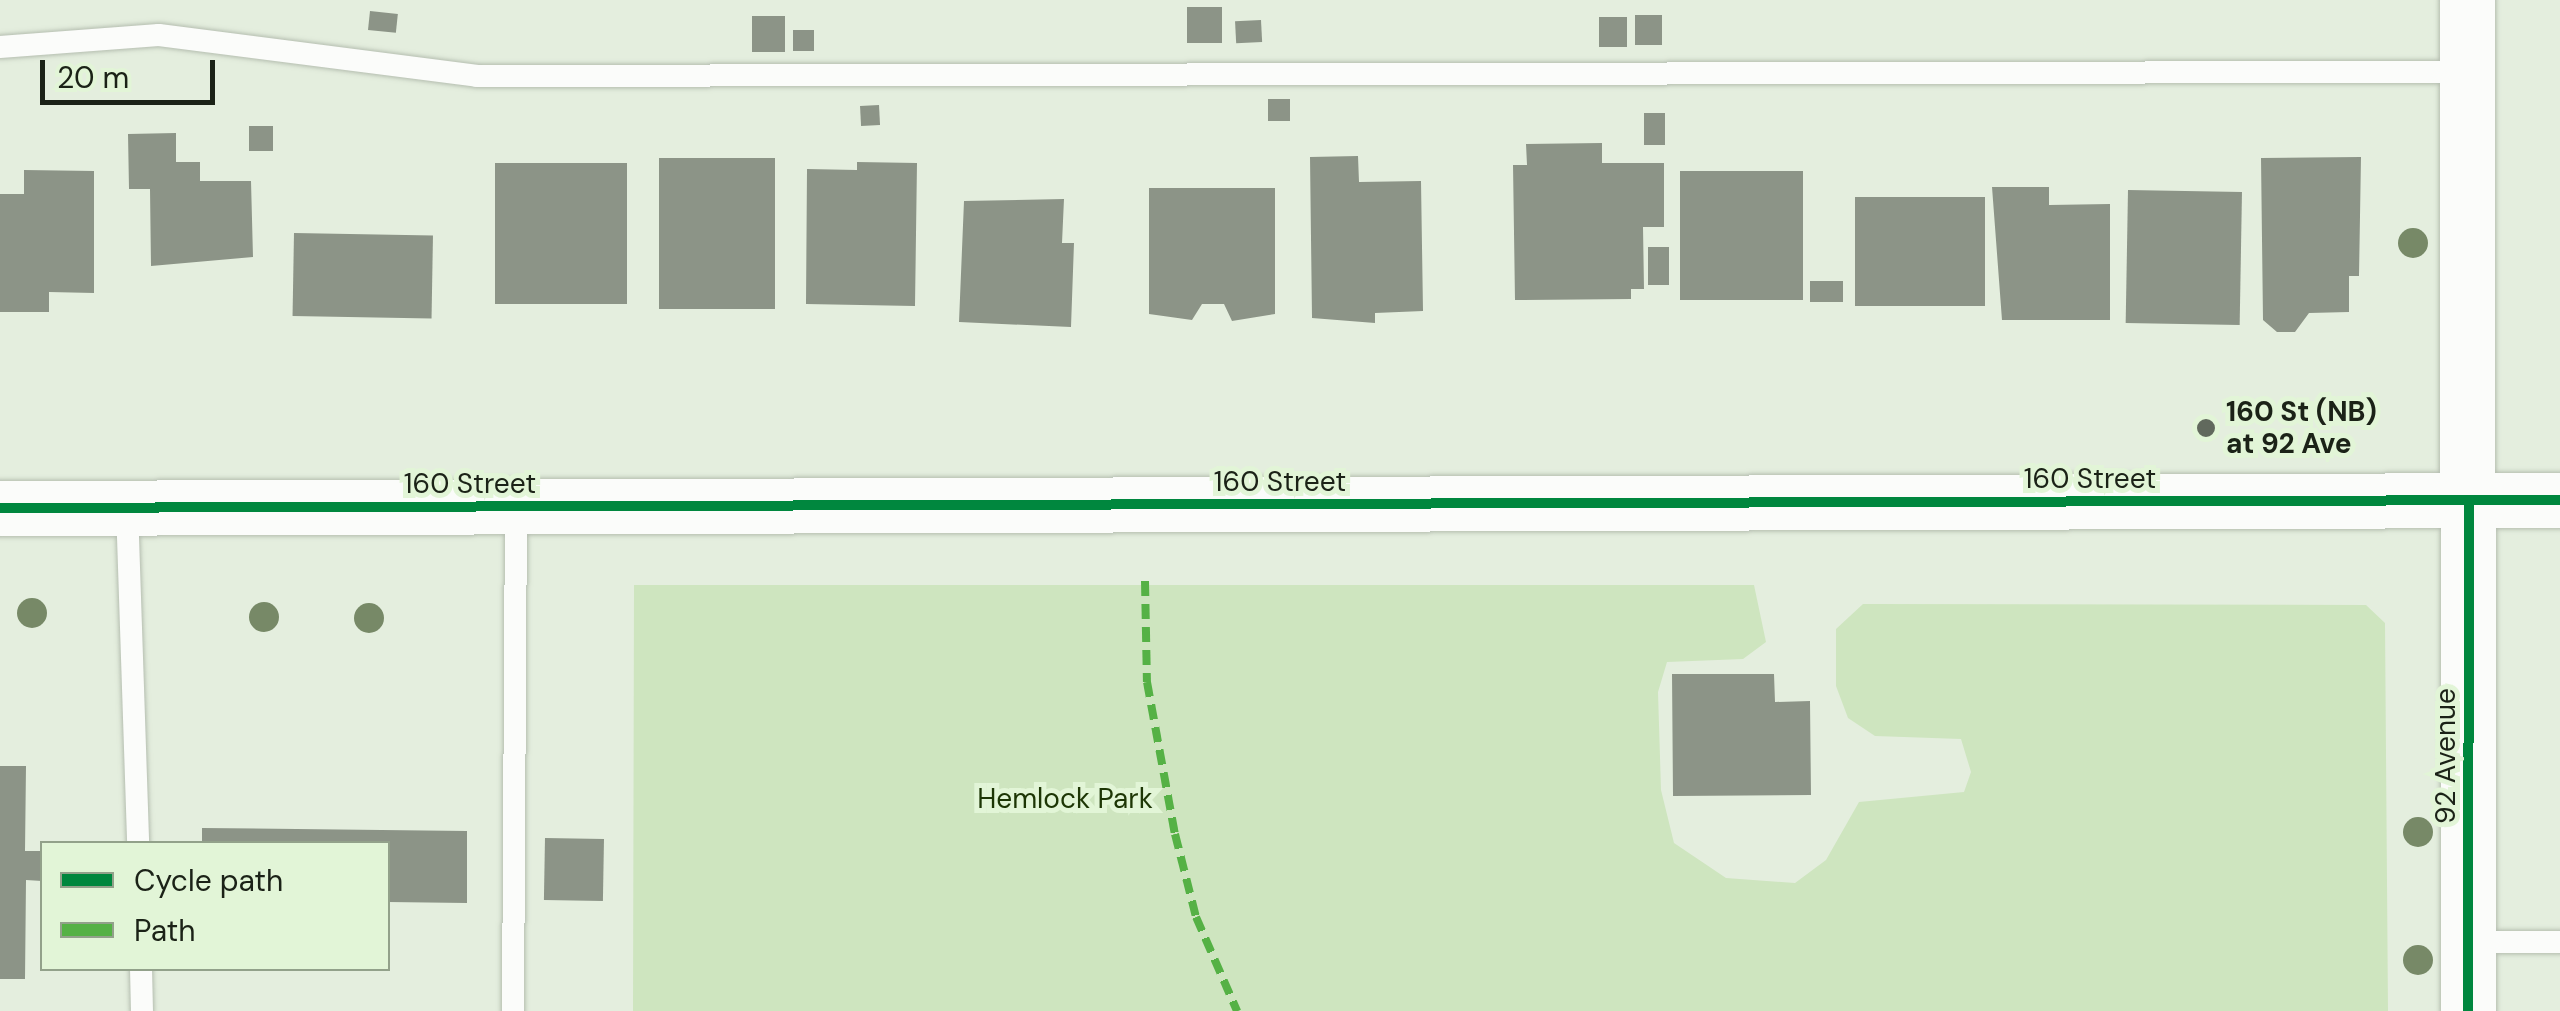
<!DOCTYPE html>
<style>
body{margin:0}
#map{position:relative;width:2560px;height:1011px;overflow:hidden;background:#e4eede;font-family:"DM Sans",sans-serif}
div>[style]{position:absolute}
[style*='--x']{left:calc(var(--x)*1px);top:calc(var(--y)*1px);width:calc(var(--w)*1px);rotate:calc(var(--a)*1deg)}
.green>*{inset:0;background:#cee5bf}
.building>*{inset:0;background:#8c9487;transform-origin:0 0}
.roads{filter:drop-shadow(0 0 2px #b5beb0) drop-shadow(0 0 2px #b5beb0)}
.service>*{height:22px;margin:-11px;padding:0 11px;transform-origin:11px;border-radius:11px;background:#fbfcfa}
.tertiary>*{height:55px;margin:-27.5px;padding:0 27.5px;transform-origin:27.5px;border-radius:27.5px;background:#fbfcfa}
.secondary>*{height:55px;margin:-27.5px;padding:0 27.5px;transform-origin:27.5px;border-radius:27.5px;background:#fbfcfa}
.quiet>*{height:8px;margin-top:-4px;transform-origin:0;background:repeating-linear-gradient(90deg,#55b145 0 15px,transparent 0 23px)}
.cycleway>*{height:10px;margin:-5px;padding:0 5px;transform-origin:5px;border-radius:5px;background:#00873e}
.trees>*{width:30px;height:30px;margin:-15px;border-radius:50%;background:#778967}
.dots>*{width:28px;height:28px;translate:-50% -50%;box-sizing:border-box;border:5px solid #e2f5d7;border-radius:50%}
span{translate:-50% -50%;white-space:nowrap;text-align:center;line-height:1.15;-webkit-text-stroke:10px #e2f5d7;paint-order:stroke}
.poi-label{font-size:28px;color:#1b2217;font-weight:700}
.left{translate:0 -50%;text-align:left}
.street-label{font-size:28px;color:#1b2217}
.park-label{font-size:28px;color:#1d3605}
.legend{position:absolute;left:40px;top:841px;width:350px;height:130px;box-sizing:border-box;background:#e2f5d7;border:2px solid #92a18a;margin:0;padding:12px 18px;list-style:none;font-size:30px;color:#1b2217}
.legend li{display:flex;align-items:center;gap:20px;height:50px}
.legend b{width:50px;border:2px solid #92a18a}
.scale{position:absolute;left:40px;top:60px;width:175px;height:45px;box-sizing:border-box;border:5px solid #1b2217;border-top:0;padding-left:12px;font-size:30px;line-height:35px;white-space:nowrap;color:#1b2217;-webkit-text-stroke:8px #e2f5d7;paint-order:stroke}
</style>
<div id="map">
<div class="green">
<div style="clip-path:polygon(634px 585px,1754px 585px,1766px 642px,1743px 659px,1667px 662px,1658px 692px,1661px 790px,1674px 843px,1726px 878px,1795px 883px,1826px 860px,1859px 802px,1964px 792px,1971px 772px,1961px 739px,1875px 736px,1848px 718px,1836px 686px,1836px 629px,1863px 604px,2366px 605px,2385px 623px,2388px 1011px,633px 1011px)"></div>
</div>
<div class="building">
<div style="left:1222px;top:7px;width:36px;height:35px;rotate:90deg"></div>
<div style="left:370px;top:11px;width:28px;height:19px;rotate:6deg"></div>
<div style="left:1635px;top:15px;width:27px;height:30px"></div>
<div style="left:752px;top:16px;width:33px;height:36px"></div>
<div style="left:1599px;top:17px;width:28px;height:30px"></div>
<div style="left:1261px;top:20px;width:22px;height:26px;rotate:87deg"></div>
<div style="left:793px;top:30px;width:21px;height:21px"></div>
<div style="left:1268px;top:99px;width:22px;height:22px"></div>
<div style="left:879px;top:105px;width:20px;height:19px;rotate:87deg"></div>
<div style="left:1665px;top:113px;width:32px;height:21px;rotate:90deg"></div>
<div style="left:249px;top:126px;width:24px;height:25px"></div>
<div style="clip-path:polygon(176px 133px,176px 162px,200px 162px,200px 181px,251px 181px,253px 257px,151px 266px,150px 189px,129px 189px,128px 134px)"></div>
<div style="clip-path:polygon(1602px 143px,1602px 163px,1664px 163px,1664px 227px,1643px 227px,1644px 289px,1631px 289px,1631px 299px,1515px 300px,1513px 165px,1527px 165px,1526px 144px)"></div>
<div style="clip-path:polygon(1358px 156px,1359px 182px,1421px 181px,1423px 311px,1375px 313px,1375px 323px,1312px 318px,1310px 157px)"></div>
<div style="clip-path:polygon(2361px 157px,2359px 276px,2349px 276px,2349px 312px,2309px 313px,2295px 332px,2277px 332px,2263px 320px,2261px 158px)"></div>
<div style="left:775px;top:158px;width:151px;height:116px;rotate:90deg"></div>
<div style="clip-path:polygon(857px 162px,917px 163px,915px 306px,806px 304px,807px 169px,857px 170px)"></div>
<div style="left:627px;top:163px;width:141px;height:132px;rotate:90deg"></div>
<div style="clip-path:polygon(24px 170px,94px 171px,94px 293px,49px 292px,49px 312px,0 312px,0 194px,24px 194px)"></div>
<div style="left:1803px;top:171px;width:129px;height:123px;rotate:90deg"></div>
<div style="clip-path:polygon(1992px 187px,2049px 187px,2049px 205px,2110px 204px,2110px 320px,2002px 320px)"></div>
<div style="clip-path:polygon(1149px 188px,1275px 188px,1275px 314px,1232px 321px,1224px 304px,1202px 304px,1192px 320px,1149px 314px)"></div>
<div style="left:2128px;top:190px;width:114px;height:133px;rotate:1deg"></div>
<div style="left:1855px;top:197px;width:130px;height:109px"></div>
<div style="clip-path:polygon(1064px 199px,1062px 243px,1074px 243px,1071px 327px,959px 322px,964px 201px)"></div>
<div style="left:294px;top:233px;width:139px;height:83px;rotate:1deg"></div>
<div style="left:1648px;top:247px;width:21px;height:38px"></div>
<div style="left:1810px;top:281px;width:33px;height:21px"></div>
<div style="clip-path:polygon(1672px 674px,1774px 674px,1775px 702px,1810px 701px,1811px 795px,1673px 796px)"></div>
<div style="clip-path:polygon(0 766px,26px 766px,25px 851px,42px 851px,42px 881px,26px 880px,25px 979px,0 979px)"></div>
<div style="clip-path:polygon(202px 828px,467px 831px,467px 903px,388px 902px,388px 844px,202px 844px)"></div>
<div style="left:545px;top:838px;width:59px;height:62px;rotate:1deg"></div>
</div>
<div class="roads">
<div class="service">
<div style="--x:0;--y:47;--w:159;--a:-4.3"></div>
<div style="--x:159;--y:35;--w:321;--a:7.3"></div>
<div style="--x:477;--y:76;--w:1990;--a:-0.12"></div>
<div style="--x:127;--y:507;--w:337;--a:88.1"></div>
<div style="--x:2468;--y:942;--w:92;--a:0"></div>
<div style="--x:141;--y:968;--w:43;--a:88.7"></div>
<div style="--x:513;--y:1011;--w:504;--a:-89.66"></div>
</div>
<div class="tertiary">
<div style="--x:2467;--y:0;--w:1011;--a:89.94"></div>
</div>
<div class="secondary">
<div style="--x:0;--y:508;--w:2560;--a:-0.18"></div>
</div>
</div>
<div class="quiet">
<div style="--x:1145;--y:581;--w:101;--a:88.9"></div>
<div style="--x:1147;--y:682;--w:155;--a:79.6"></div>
<div style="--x:1175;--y:834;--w:86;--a:75.8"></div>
<div style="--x:1196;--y:917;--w:103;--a:66.4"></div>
</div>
<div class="cycleway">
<div style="--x:0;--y:508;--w:2560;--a:-0.18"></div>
<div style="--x:2468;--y:1011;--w:511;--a:-89.89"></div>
</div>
<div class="trees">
<div style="left:2413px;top:243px"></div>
<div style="left:32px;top:613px"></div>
<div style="left:264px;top:617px"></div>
<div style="left:369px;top:618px"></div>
<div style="left:2418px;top:832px"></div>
<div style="left:2418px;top:960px"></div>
</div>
<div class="dots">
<div style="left:2206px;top:428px;background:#61695d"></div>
</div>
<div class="poi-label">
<span class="left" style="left:2226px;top:428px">160 St (NB)<br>at 92 Ave</span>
</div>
<div class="street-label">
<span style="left:2090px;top:479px">160 Street</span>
<span style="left:1280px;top:482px">160 Street</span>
<span style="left:470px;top:484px">160 Street</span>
<span style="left:2446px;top:756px;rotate:-90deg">92 Avenue</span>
</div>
<div class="park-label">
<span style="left:1065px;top:799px">Hemlock Park</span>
</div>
<ul class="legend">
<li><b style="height:12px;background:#00873e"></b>Cycle path</li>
<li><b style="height:12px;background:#55b145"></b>Path</li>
</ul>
<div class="scale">20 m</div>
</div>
